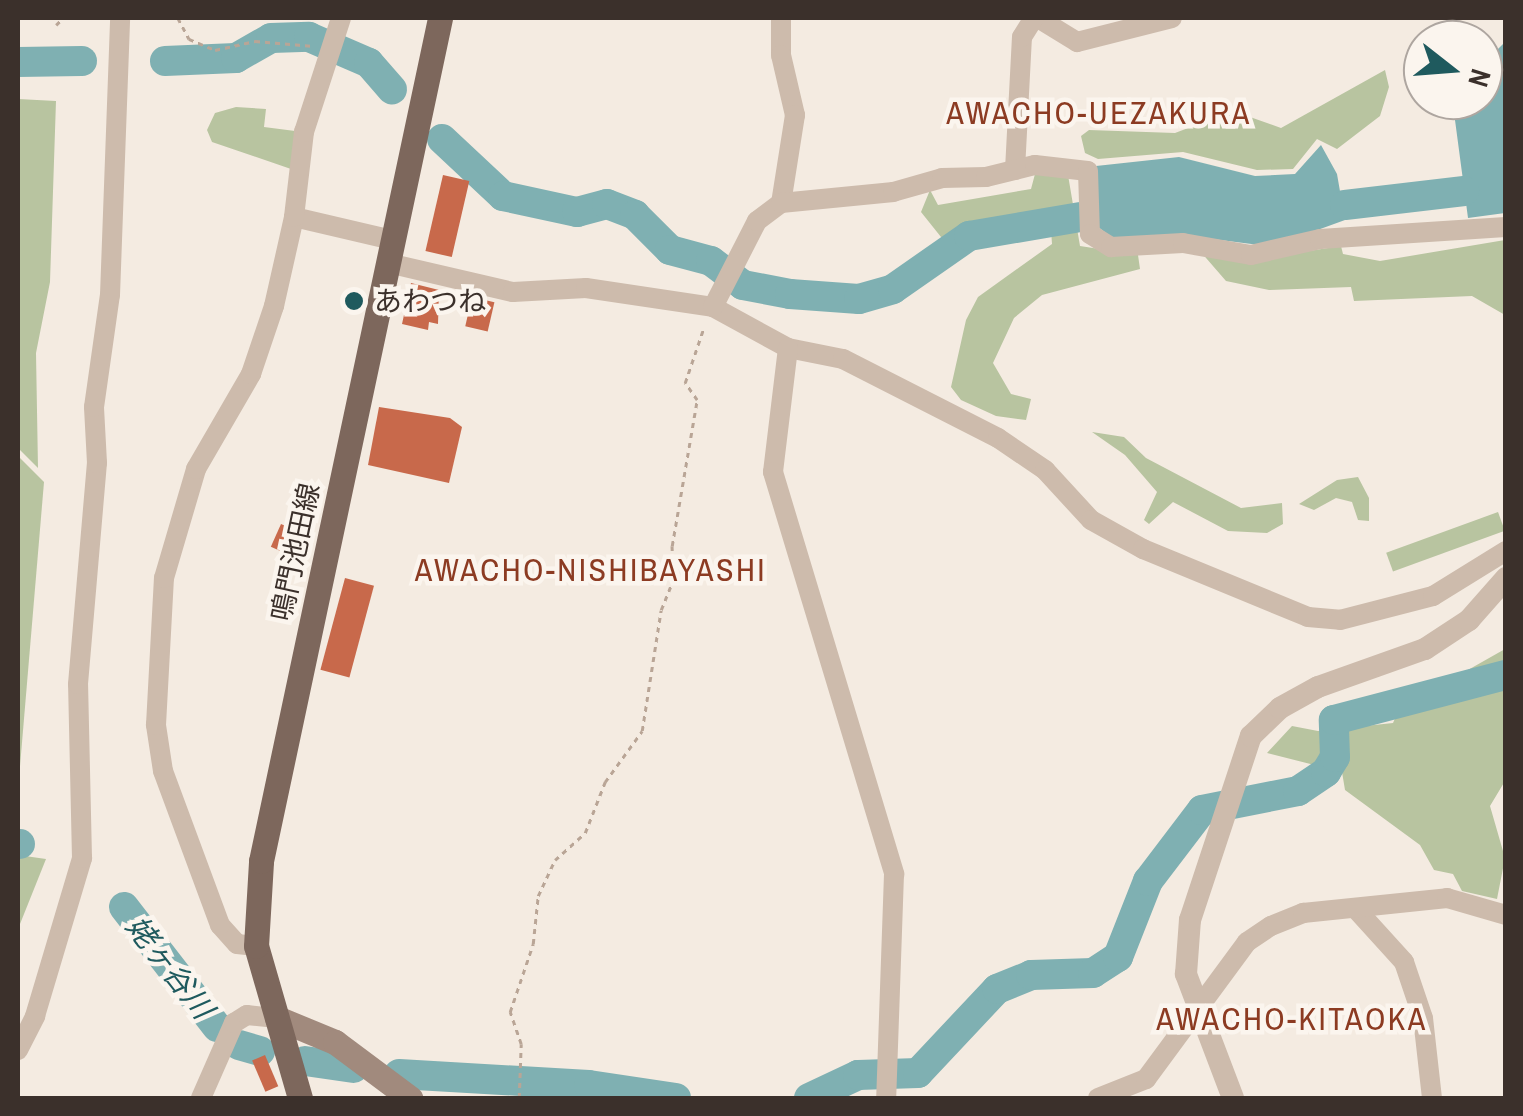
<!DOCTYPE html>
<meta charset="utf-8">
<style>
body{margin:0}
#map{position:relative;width:1523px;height:1116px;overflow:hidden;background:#f4ebe1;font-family:"Archivo Narrow","Noto Sans JP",sans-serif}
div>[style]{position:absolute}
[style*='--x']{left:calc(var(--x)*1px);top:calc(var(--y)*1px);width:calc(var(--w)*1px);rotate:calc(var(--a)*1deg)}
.green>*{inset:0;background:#b8c4a0;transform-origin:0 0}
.water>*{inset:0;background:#7fb0b2}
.stream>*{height:5px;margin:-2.5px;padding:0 2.5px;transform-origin:2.5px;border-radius:2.5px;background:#7fb0b2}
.river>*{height:30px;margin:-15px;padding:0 15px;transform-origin:15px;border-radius:15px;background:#7fb0b2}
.building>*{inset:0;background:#c8694b;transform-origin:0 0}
.path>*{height:2.5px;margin-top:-1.25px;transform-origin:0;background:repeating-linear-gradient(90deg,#b9a596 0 5px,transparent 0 10px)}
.minor>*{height:20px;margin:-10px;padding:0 10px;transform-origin:10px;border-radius:10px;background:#cdbbac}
.tertiary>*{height:22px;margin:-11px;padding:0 11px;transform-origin:11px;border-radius:11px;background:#cdbbac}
.secondary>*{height:25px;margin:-12.5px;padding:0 12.5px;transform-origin:12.5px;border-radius:12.5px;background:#a18a7d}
.primary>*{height:25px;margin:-12.5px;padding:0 12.5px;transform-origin:12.5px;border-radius:12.5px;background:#7d675c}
.dots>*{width:28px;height:28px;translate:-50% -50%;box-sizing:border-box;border:5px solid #fbf5ee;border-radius:50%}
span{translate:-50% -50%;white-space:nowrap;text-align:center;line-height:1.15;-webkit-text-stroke:9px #fbf5ee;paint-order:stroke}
.poi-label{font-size:28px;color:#3b302b}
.left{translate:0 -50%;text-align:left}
.street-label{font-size:28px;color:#3b302b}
.water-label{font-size:30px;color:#1f5a5e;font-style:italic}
.quarter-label{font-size:32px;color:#8c3b22;letter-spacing:2.5px}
.frame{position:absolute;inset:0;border:20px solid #3b302b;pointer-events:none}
.north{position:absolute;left:1403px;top:20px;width:100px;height:100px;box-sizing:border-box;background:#fbf5ee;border:2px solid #aea6a0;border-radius:50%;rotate:107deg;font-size:28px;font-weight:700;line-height:40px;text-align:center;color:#3b302b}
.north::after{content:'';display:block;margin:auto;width:35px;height:45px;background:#1f5a5e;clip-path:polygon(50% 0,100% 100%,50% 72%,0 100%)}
</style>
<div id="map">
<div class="green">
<div style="clip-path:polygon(1385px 70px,1389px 87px,1380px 116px,1337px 149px,1317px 139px,1293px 169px,1257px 170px,1183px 152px,1098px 159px,1085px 153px,1081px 136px,1089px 130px,1175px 133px,1233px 111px,1281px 128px)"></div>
<div style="clip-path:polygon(18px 99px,56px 101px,50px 282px,36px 353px,38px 468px,18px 448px)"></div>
<div style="clip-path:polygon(236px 107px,266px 109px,264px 127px,295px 131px,291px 169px,212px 142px,207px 130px,215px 113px)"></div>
<div style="clip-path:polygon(1035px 174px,1068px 175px,1080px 246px,1138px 255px,1140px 269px,1042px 295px,1014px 318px,993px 363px,1011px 394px,1031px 399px,1026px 420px,996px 416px,961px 400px,951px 387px,966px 320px,978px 297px,1052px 244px,1050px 215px,971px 228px,945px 242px,921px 212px,930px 190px,938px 205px,1031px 189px)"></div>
<div style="clip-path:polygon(1505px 240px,1505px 315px,1472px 296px,1354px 301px,1351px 287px,1269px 290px,1226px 281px,1200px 251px,1237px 262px,1341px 246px,1343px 254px,1380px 261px)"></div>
<div style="clip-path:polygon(1092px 432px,1124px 437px,1146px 458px,1241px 508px,1282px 503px,1283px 524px,1267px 533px,1228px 531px,1173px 502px,1149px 524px,1144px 520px,1157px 492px,1125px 455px)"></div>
<div style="clip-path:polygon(18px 456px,44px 482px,18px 790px)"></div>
<div style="clip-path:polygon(1358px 477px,1369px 498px,1369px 521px,1358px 520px,1352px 502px,1336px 498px,1314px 510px,1299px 504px,1337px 480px)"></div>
<div style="left:1498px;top:512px;width:20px;height:119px;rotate:70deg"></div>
<div style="clip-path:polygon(1505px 649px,1505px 781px,1490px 806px,1505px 858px,1497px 899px,1462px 891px,1453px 874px,1434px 870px,1420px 845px,1345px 790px,1342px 772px,1267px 753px,1292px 726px,1318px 731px,1393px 723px,1399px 709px)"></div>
<div style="clip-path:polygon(18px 855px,46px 859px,18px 929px)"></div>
</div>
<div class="water">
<div style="clip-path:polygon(1505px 42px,1505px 213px,1468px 218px,1453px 105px,1483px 100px,1483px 64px)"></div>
<div style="clip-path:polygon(1321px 145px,1337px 174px,1345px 220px,1290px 240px,1267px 246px,1189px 236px,1112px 238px,1097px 226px,1096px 166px,1179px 157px,1255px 176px,1295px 174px)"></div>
</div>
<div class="stream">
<div style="--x:310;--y:1062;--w:6;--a:72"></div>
</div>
<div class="river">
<div style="--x:165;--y:61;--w:71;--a:-2.4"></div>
<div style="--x:236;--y:58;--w:40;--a:-29.7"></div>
<div style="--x:271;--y:38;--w:38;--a:-2"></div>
<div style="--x:309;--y:37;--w:65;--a:23.4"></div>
<div style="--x:369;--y:63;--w:35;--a:49"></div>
<div style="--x:18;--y:62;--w:64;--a:-0.9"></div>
<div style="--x:442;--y:139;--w:83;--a:43.1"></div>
<div style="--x:503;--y:196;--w:76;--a:12.2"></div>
<div style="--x:577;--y:212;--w:31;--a:-15"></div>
<div style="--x:607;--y:204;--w:30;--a:21"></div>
<div style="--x:635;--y:215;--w:49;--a:45"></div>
<div style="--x:670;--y:250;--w:42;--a:15"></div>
<div style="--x:711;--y:261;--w:40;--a:37"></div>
<div style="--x:743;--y:285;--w:48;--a:10.8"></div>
<div style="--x:790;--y:294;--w:69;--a:4.1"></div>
<div style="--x:859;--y:299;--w:35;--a:-16"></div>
<div style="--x:893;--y:289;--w:93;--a:-34.9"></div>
<div style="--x:969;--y:236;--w:113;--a:-9.7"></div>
<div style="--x:1345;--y:205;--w:120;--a:-6.7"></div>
<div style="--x:18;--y:844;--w:2;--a:0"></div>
<div style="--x:124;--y:907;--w:152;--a:52.2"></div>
<div style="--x:239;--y:1045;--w:22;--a:16"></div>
<div style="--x:305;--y:1061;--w:49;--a:8.1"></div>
<div style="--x:399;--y:1074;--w:190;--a:3.3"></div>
<div style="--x:589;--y:1085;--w:88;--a:8.5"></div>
<div style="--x:809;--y:1098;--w:54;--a:-25.1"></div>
<div style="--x:858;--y:1075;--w:60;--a:-1.9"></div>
<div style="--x:918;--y:1073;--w:115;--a:-46.8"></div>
<div style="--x:997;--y:989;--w:37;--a:-22"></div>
<div style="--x:1031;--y:975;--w:62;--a:-1.8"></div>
<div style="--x:1093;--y:973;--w:30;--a:-33"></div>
<div style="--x:1118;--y:957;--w:82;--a:-68.5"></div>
<div style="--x:1148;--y:881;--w:89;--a:-52.7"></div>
<div style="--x:1202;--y:810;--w:98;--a:-11.2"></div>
<div style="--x:1298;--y:791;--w:34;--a:-34"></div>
<div style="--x:1326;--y:772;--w:17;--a:-59"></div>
<div style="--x:1335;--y:757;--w:37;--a:-92"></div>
<div style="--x:1334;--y:720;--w:178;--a:-14.7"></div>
</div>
<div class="building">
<div style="left:443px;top:175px;width:27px;height:78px;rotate:13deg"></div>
<div style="clip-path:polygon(411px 283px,439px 290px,438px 324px,429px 322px,428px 330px,402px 324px)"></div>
<div style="left:472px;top:297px;width:23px;height:30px;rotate:13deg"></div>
<div style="clip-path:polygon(379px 407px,450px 418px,462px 427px,449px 483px,368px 465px)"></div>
<div style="left:281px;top:524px;width:35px;height:25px;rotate:24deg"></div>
<div style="left:345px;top:578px;width:30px;height:95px;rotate:15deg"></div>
<div style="left:265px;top:1055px;width:34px;height:14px;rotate:67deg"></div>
</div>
<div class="path">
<div style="--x:178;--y:18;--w:24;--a:62"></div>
<div style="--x:189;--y:39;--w:28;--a:23"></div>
<div style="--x:215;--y:50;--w:41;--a:-12.7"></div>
<div style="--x:255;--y:41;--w:59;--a:4.8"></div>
<div style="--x:56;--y:25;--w:10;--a:-45"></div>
<div style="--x:519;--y:1098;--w:54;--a:-87.9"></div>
<div style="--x:521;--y:1044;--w:34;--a:-109"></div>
<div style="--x:510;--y:1012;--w:72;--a:-71.3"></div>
<div style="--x:533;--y:944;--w:48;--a:-84.1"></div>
<div style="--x:538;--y:896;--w:40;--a:-65"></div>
<div style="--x:555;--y:860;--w:40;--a:-42"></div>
<div style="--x:585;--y:833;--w:55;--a:-68.6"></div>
<div style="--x:605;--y:782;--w:63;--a:-54"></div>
<div style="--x:642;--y:731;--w:122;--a:-81.1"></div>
<div style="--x:661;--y:610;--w:31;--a:-68"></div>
<div style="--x:673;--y:581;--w:35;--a:-92"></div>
<div style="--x:672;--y:546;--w:148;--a:-80.3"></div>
<div style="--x:697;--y:400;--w:21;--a:-125"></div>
<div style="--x:685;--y:383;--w:59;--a:-71.3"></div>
</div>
<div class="minor">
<div style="--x:781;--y:18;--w:37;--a:90"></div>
<div style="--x:781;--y:55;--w:62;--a:76.9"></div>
<div style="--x:795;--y:115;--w:89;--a:99"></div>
<div style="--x:1038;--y:18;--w:46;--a:31.6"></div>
<div style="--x:1077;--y:42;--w:98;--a:-14.2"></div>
<div style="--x:1015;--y:170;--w:133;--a:-87"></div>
<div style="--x:1022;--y:37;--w:22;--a:-58"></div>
<div style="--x:294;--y:217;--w:101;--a:13.2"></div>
<div style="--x:388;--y:263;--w:128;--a:13.1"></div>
<div style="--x:513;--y:292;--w:73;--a:-3.1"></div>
<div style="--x:586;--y:288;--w:128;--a:8.5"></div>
<div style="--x:713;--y:307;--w:85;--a:28.7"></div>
<div style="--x:788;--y:348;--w:56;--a:11.3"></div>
<div style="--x:843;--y:359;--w:174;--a:27"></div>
<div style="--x:998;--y:438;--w:57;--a:34.2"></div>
<div style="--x:1045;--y:470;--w:68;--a:47.4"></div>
<div style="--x:1091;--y:520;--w:60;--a:29.1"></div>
<div style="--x:1143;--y:549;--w:178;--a:22.4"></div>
<div style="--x:1308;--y:617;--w:32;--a:5"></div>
<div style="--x:1340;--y:620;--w:96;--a:-14.5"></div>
<div style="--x:1433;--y:596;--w:86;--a:-31.7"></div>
<div style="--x:713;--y:307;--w:97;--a:-62.9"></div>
<div style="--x:757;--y:221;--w:30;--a:-37"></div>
<div style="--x:781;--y:203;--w:113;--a:-5.6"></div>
<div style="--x:893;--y:192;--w:51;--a:-15.9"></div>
<div style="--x:942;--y:178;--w:44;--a:-1.3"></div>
<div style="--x:986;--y:177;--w:50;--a:-13.8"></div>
<div style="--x:1035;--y:165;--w:53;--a:6.5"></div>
<div style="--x:1088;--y:171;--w:63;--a:88.2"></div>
<div style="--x:1090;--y:234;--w:25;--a:32"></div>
<div style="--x:1111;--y:247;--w:72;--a:-3.2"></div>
<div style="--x:1183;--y:243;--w:69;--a:10"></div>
<div style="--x:1251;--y:255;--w:71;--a:-13.1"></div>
<div style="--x:1320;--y:239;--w:186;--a:-3.7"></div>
<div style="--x:788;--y:348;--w:125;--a:96.9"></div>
<div style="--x:773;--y:472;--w:420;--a:73.2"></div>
<div style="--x:894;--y:874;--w:224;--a:92"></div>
<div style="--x:1355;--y:908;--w:73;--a:47.8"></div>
<div style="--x:1404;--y:962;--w:59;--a:71.3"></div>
<div style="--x:1423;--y:1018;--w:81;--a:83.6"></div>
<div style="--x:256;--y:946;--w:19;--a:-174"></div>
<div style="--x:237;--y:944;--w:25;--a:-132"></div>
<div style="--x:220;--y:925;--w:164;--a:-110.3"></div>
<div style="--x:163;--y:771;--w:47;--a:-98.7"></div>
<div style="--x:156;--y:725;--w:147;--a:-86.9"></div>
<div style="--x:164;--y:578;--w:114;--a:-73.6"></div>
<div style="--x:196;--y:469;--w:110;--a:-59.9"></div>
<div style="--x:251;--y:374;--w:72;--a:-71.3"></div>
<div style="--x:274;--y:306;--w:91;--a:-77.3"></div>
<div style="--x:294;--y:217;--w:86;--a:-83.3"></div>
<div style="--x:304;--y:132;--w:120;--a:-72"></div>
<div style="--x:18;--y:1050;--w:38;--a:-63"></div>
<div style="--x:35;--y:1016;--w:165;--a:-73.4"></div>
<div style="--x:82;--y:858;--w:174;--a:-91.3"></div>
<div style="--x:78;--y:684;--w:222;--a:-85.1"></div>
<div style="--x:97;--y:463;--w:56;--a:-93.1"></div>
<div style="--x:94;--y:407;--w:113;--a:-81.9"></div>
<div style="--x:110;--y:295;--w:277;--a:-87.9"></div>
<div style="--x:201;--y:1098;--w:82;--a:-66.3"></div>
<div style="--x:234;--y:1023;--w:15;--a:-32"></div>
<div style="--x:247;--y:1015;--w:30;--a:6"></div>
<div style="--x:1098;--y:1098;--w:52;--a:-21.6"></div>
<div style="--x:1146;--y:1079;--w:170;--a:-53.6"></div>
<div style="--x:1247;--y:942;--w:29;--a:-34"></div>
<div style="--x:1271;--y:926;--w:35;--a:-22"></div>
<div style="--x:1303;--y:913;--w:145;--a:-5.9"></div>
<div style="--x:1447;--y:898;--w:61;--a:16.1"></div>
</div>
<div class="tertiary">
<div style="--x:1233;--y:1098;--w:133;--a:-110.8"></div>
<div style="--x:1186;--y:974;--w:54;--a:-85.8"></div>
<div style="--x:1190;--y:920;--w:194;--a:-71.7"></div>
<div style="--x:1251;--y:736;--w:40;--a:-44"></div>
<div style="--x:1280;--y:708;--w:43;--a:-28.9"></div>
<div style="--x:1318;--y:687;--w:114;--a:-19.6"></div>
<div style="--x:1425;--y:649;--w:53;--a:-33.4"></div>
<div style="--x:1469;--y:620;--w:56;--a:-48.6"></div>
</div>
<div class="secondary">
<div style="--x:277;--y:1018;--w:63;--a:22.5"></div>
<div style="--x:335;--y:1042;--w:94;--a:36.7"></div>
</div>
<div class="primary">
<div style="--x:300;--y:1098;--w:158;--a:-106.1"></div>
<div style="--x:256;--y:946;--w:85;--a:-86.6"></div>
<div style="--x:261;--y:861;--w:862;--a:-78.01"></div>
</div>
<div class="dots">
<div style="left:354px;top:301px;background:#1f5a5e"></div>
</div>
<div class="poi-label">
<span class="left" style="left:374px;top:301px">あわつね</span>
</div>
<div class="street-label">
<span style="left:295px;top:552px;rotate:-78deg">鳴門池田線</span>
</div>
<div class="water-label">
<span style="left:170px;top:967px;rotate:52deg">姥ヶ谷川</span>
</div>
<div class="quarter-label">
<span style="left:1099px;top:113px">AWACHO-UEZAKURA</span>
<span style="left:591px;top:570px">AWACHO-NISHIBAYASHI</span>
<span style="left:1292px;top:1019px">AWACHO-KITAOKA</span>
</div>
<div class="frame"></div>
<div class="north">N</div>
</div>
